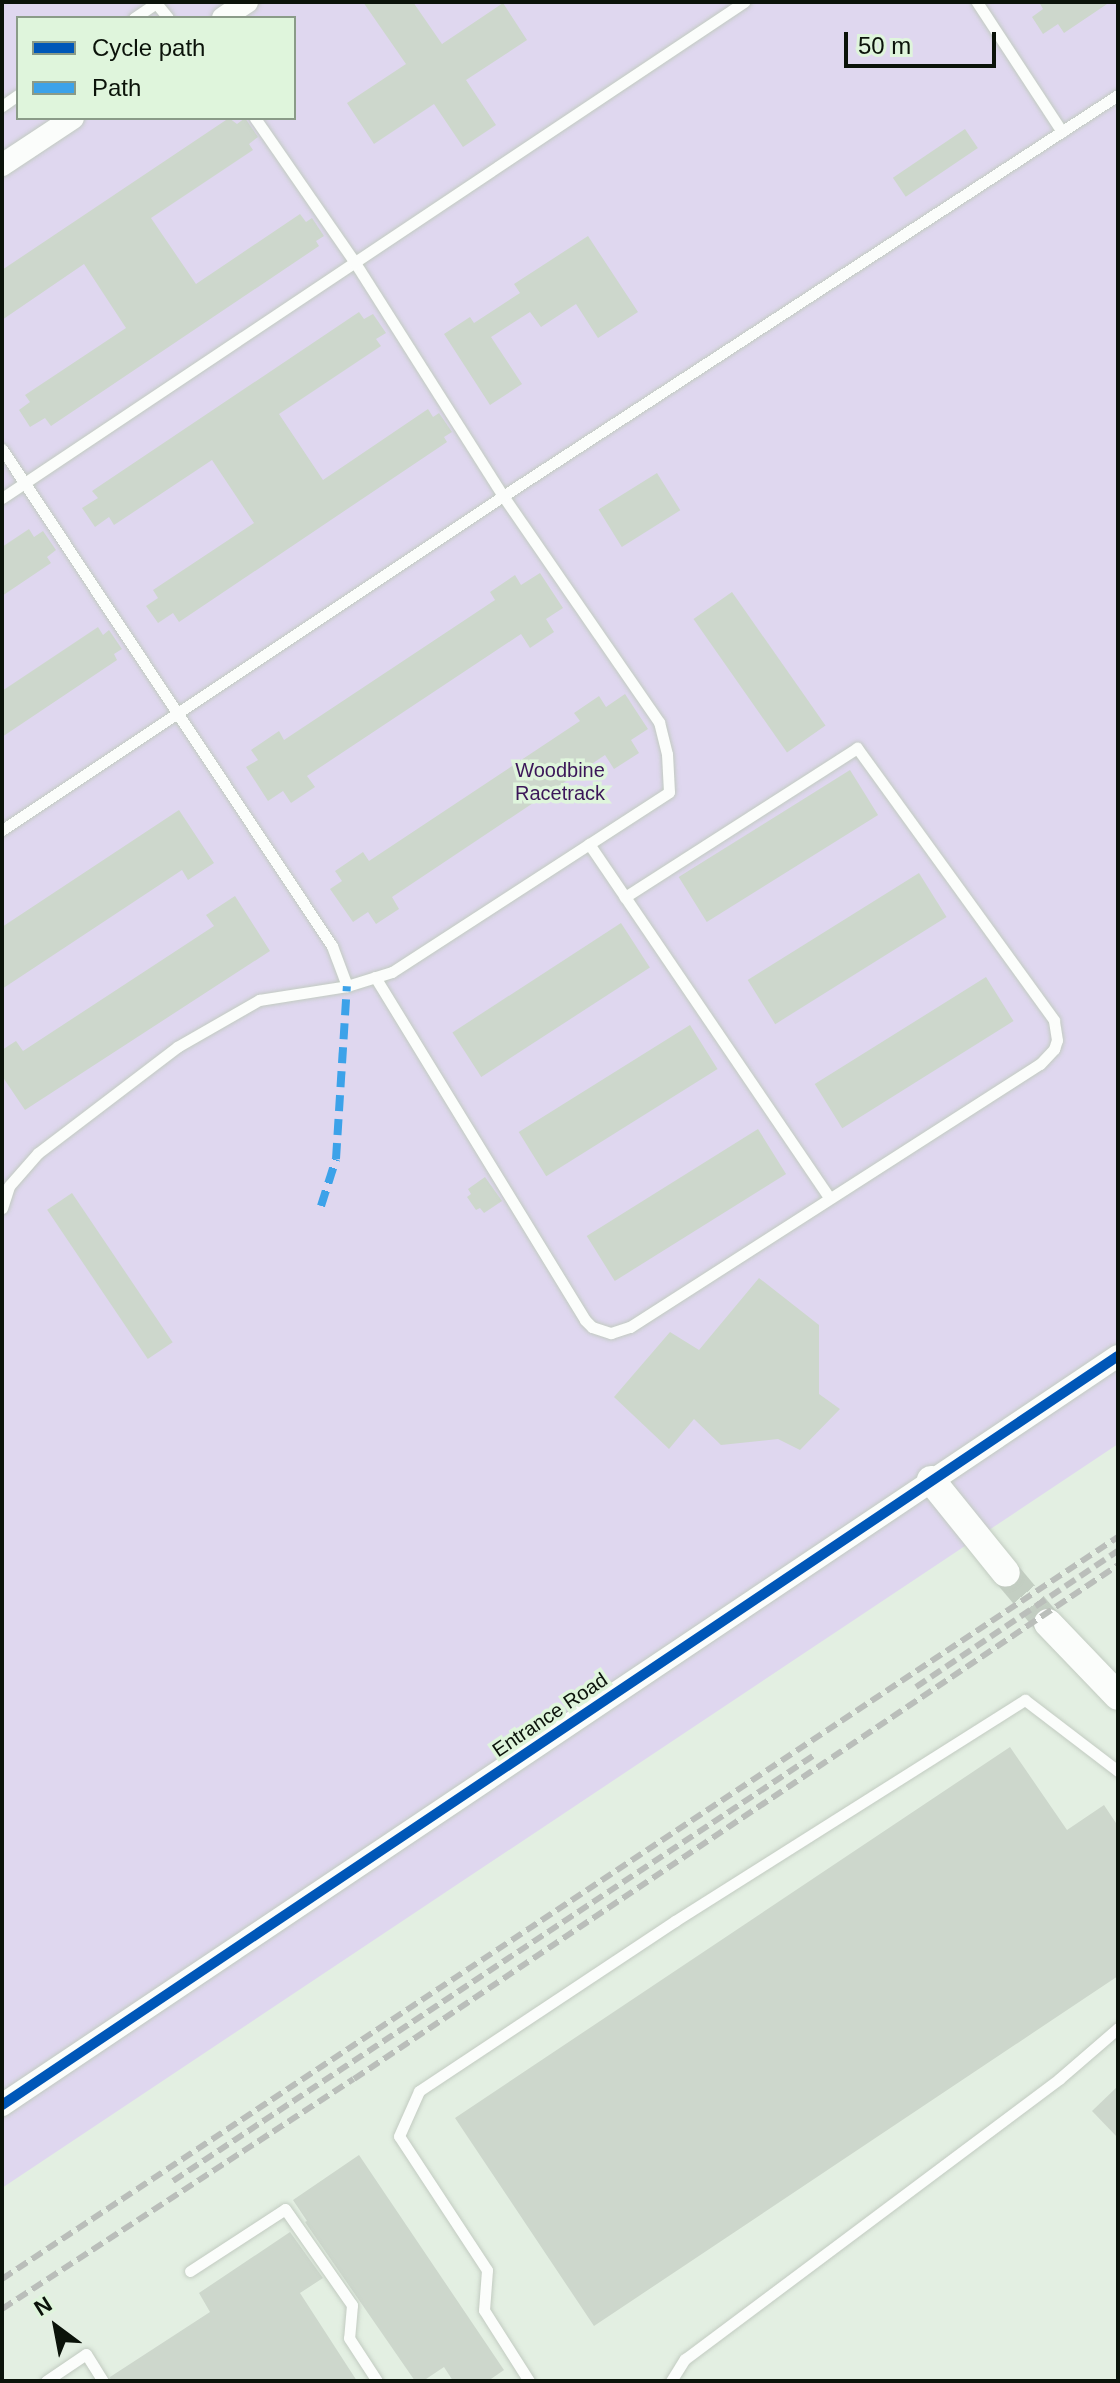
<!DOCTYPE html>
<style>
body{margin:0}
#map{position:relative;width:1120px;height:2383px;overflow:hidden;background:#e3efe2;font-family:Helvetica,sans-serif}
div>[style]{position:absolute}
[style*='--x']{left:calc(var(--x)*1px);top:calc(var(--y)*1px);width:calc(var(--w)*1px);rotate:calc(var(--a)*1deg)}
.green>*{inset:0;background:#dfd7ef}
.building>*{inset:0;background:#cdd7cc;transform-origin:0 0}
.tertiary-tunnel>*{height:28px;margin-top:-14px;transform-origin:0;background:repeating-linear-gradient(90deg,#c3cec2 0 28px,transparent 0 42px)}
.roads{filter:drop-shadow(0 0 2px #c2cbc1) drop-shadow(0 0 2px #c2cbc1)}
.service>*{height:11px;margin:-5.5px;padding:0 5.5px;transform-origin:5.5px;border-radius:5.5px;background:#fbfdfb}
.minor>*{height:22px;margin:-11px;padding:0 11px;transform-origin:11px;border-radius:11px;background:#fbfdfb}
.tertiary>*{height:28px;margin:-14px;padding:0 14px;transform-origin:14px;border-radius:14px;background:#fbfdfb}
.rail>*{height:6px;margin-top:-3px;transform-origin:0;background:repeating-linear-gradient(90deg,#babeba 0 12px,transparent 0 18px)}
.quiet>*{height:8px;margin-top:-4px;transform-origin:0;background:repeating-linear-gradient(90deg,#3ca2e9 0 16px,transparent 0 24px)}
.cycleway>*{height:10px;margin:-5px;padding:0 5px;transform-origin:5px;border-radius:5px;background:#0057b8}
span{translate:-50% -50%;white-space:nowrap;text-align:center;line-height:1.15;-webkit-text-stroke:7px #dff5dc;paint-order:stroke}
.park-label{font-size:20px;color:#3b1659}
.street-label{font-size:20px;color:#0b130a}
.frame{position:absolute;inset:0;border:4px solid #0b130a;pointer-events:none}
.legend{position:absolute;left:16px;top:16px;width:280px;height:104px;box-sizing:border-box;background:#dff5dc;border:2px solid #8a9b88;margin:0;padding:10px 14px;list-style:none;font-size:24px;color:#0b130a}
.legend li{display:flex;align-items:center;gap:16px;height:40px}
.legend b{width:40px;border:2px solid #8a9b88}
.north{position:absolute;left:16px;top:2287px;width:80px;height:80px;-webkit-text-stroke:6px #dff5dc;paint-order:stroke;rotate:328deg;font-size:22px;font-weight:700;line-height:32px;text-align:center;color:#0b130a}
.north::after{content:'';display:block;margin:auto;width:28px;height:36px;background:#0b130a;clip-path:polygon(50% 0,100% 100%,50% 72%,0 100%)}
.scale{position:absolute;left:844px;top:32px;width:152px;height:36px;box-sizing:border-box;border:4px solid #0b130a;border-top:0;padding-left:10px;font-size:24px;line-height:28px;white-space:nowrap;color:#0b130a;-webkit-text-stroke:6px #dff5dc;paint-order:stroke}
</style>
<div id="map">
<div class="green">
<div style="clip-path:polygon(evenodd,2px 2px,1118px 2px,1118px 1444px,2px 2188px,2px 2px,18px 18px,294px 18px,294px 118px,18px 118px,18px 18px)"></div>
</div>
<div class="building">
<div style="clip-path:polygon(363px 2px,413px 2px,442px 44px,503px 3px,527px 40px,466px 80px,496px 125px,463px 147px,434px 104px,374px 144px,347px 103px,406px 64px)"></div>
<div style="clip-path:polygon(1039px 2px,1110px 2px,1064px 33px,1058px 24px,1043px 34px,1032px 17px,1043px 9px)"></div>
<div style="clip-path:polygon(229px 118px,237px 124px,245px 118px,258px 137px,249px 144px,253px 150px,151px 218px,196px 284px,300px 214px,306px 222px,312px 218px,324px 236px,316px 241px,319px 246px,51px 426px,45px 418px,30px 427px,19px 410px,30px 402px,25px 395px,126px 328px,84px 264px,2px 320px,2px 270px)"></div>
<div style="left:965px;top:129px;width:23px;height:87px;rotate:56deg"></div>
<div style="clip-path:polygon(588px 236px,638px 312px,598px 338px,576px 304px,541px 327px,530px 312px,491px 337px,522px 384px,490px 405px,444px 334px,470px 317px,474px 323px,520px 293px,514px 284px)"></div>
<div style="clip-path:polygon(359px 312px,364px 319px,373px 314px,386px 333px,376px 339px,381px 346px,279px 414px,323px 480px,428px 409px,433px 417px,439px 413px,452px 432px,444px 437px,447px 442px,179px 622px,173px 613px,158px 623px,146px 606px,158px 598px,153px 590px,254px 523px,212px 460px,114px 525px,109px 517px,95px 527px,82px 508px,98px 498px,92px 491px)"></div>
<div style="left:657px;top:473px;width:44px;height:69px;rotate:58deg"></div>
<div style="clip-path:polygon(29px 529px,34px 537px,43px 531px,56px 550px,47px 557px,51px 563px,2px 596px,2px 547px)"></div>
<div style="clip-path:polygon(540px 573px,563px 608px,546px 619px,554px 632px,530px 648px,521px 634px,307px 776px,315px 787px,291px 803px,283px 791px,268px 801px,246px 767px,258px 760px,251px 750px,279px 731px,284px 740px,495px 600px,490px 592px,515px 575px,521px 585px)"></div>
<div style="left:732px;top:592px;width:163px;height:47px;rotate:55deg"></div>
<div style="clip-path:polygon(98px 627px,103px 635px,109px 630px,122px 649px,114px 654px,117px 660px,2px 737px,2px 691px)"></div>
<div style="clip-path:polygon(625px 694px,648px 729px,631px 740px,639px 753px,614px 769px,605px 755px,392px 897px,399px 909px,376px 924px,368px 912px,353px 922px,330px 889px,342px 881px,335px 871px,363px 852px,369px 861px,580px 721px,574px 713px,599px 696px,606px 707px)"></div>
<div style="left:850px;top:770px;width:53px;height:202px;rotate:58deg"></div>
<div style="clip-path:polygon(179px 810px,214px 863px,188px 880px,182px 870px,2px 989px,2px 927px)"></div>
<div style="left:919px;top:873px;width:52px;height:202px;rotate:58deg"></div>
<div style="clip-path:polygon(235px 896px,270px 951px,25px 1110px,2px 1076px,2px 1050px,16px 1041px,23px 1051px,214px 926px,206px 915px)"></div>
<div style="left:621px;top:923px;width:53px;height:201px;rotate:57deg"></div>
<div style="left:986px;top:977px;width:52px;height:202px;rotate:58deg"></div>
<div style="left:690px;top:1025px;width:52px;height:202px;rotate:58deg"></div>
<div style="left:758px;top:1129px;width:53px;height:202px;rotate:58deg"></div>
<div style="clip-path:polygon(485px 1177px,502px 1201px,484px 1213px,480px 1208px,476px 1210px,467px 1197px,471px 1194px,468px 1189px)"></div>
<div style="left:72px;top:1193px;width:180px;height:30px;rotate:56deg"></div>
<div style="clip-path:polygon(759px 1278px,819px 1325px,819px 1394px,840px 1409px,800px 1450px,778px 1439px,721px 1445px,694px 1419px,669px 1449px,614px 1397px,670px 1332px,699px 1350px)"></div>
<div style="clip-path:polygon(1010px 1747px,1067px 1830px,1104px 1805px,1118px 1826px,1118px 1976px,594px 2326px,455px 2118px)"></div>
<div style="clip-path:polygon(1118px 2086px,1118px 2138px,1092px 2111px)"></div>
<div style="clip-path:polygon(359px 2155px,504px 2370px,488px 2381px,453px 2381px,444px 2367px,423px 2381px,415px 2381px,305px 2222px,307px 2221px,293px 2200px)"></div>
<div style="clip-path:polygon(290px 2232px,323px 2278px,300px 2293px,357px 2381px,111px 2381px,110px 2377px,210px 2312px,199px 2293px)"></div>
</div>
<div class="tertiary-tunnel">
<div style="--x:1006;--y:1573;--w:65;--a:50"></div>
</div>
<div class="roads">
<div class="service">
<div style="--x:977;--y:2;--w:155;--a:56.8"></div>
<div style="--x:156;--y:3;--w:19;--a:51"></div>
<div style="--x:134;--y:18;--w:29;--a:-34"></div>
<div style="--x:2;--y:106;--w:19;--a:-35"></div>
<div style="--x:2;--y:449;--w:597;--a:56.42"></div>
<div style="--x:332;--y:946;--w:43;--a:69.4"></div>
<div style="--x:2;--y:498;--w:893;--a:-33.76"></div>
<div style="--x:2;--y:830;--w:602;--a:-33.69"></div>
<div style="--x:503;--y:496;--w:734;--a:-33.11"></div>
<div style="--x:589;--y:844;--w:428;--a:55.8"></div>
<div style="--x:375;--y:977;--w:402;--a:58.5"></div>
<div style="--x:585;--y:1320;--w:10;--a:45"></div>
<div style="--x:592;--y:1327;--w:20;--a:18"></div>
<div style="--x:611;--y:1333;--w:20;--a:-18"></div>
<div style="--x:630;--y:1327;--w:487;--a:-32.7"></div>
<div style="--x:1040;--y:1064;--w:21;--a:-47"></div>
<div style="--x:1054;--y:1049;--w:9;--a:-72"></div>
<div style="--x:1057;--y:1040;--w:20;--a:-99"></div>
<div style="--x:1054;--y:1020;--w:336;--a:-125.9"></div>
<div style="--x:857;--y:748;--w:276;--a:147.3"></div>
<div style="--x:2;--y:1208;--w:23;--a:-72"></div>
<div style="--x:9;--y:1186;--w:44;--a:-48.7"></div>
<div style="--x:38;--y:1153;--w:175;--a:-37.3"></div>
<div style="--x:177;--y:1047;--w:95;--a:-29.8"></div>
<div style="--x:259;--y:1000;--w:89;--a:-9"></div>
<div style="--x:347;--y:986;--w:47;--a:-17.3"></div>
<div style="--x:392;--y:972;--w:330;--a:-33"></div>
<div style="--x:669;--y:792;--w:38;--a:-93"></div>
<div style="--x:667;--y:754;--w:33;--a:-104"></div>
<div style="--x:659;--y:722;--w:275;--a:-124.6"></div>
<div style="--x:503;--y:496;--w:275;--a:-122.4"></div>
<div style="--x:356;--y:264;--w:178;--a:-124.7"></div>
<div style="--x:190;--y:2271;--w:113;--a:-33.1"></div>
<div style="--x:285;--y:2209;--w:117;--a:55.1"></div>
<div style="--x:352;--y:2305;--w:33;--a:95"></div>
<div style="--x:349;--y:2338;--w:51;--a:56.9"></div>
<div style="--x:46;--y:2381;--w:48;--a:-34"></div>
<div style="--x:86;--y:2354;--w:32;--a:58"></div>
<div style="--x:529;--y:2381;--w:84;--a:-122.4"></div>
<div style="--x:484;--y:2310;--w:40;--a:-85.7"></div>
<div style="--x:487;--y:2270;--w:160;--a:-123.3"></div>
<div style="--x:399;--y:2136;--w:49;--a:-66"></div>
<div style="--x:419;--y:2091;--w:307;--a:-33.6"></div>
<div style="--x:675;--y:1921;--w:414;--a:-32.3"></div>
<div style="--x:1025;--y:1700;--w:117;--a:37.4"></div>
<div style="--x:671;--y:2381;--w:26;--a:-58"></div>
<div style="--x:685;--y:2359;--w:467;--a:-36.8"></div>
<div style="--x:1059;--y:2079;--w:78;--a:-40.8"></div>
</div>
<div class="minor">
<div style="--x:223;--y:18;--w:29;--a:-34"></div>
<div style="--x:2;--y:165;--w:85;--a:-33.5"></div>
<div style="--x:2;--y:2105;--w:1344;--a:-33.87"></div>
</div>
<div class="tertiary">
<div style="--x:931;--y:1480;--w:119;--a:51.1"></div>
<div style="--x:1048;--y:1623;--w:101;--a:46.2"></div>
</div>
</div>
<div class="rail">
<div style="--x:916;--y:1687;--w:244;--a:-34"></div>
<div style="--x:173;--y:2181;--w:768;--a:-33.59"></div>
<div style="--x:2;--y:2279;--w:1340;--a:-33.62"></div>
<div style="--x:2;--y:2309;--w:420;--a:-33.2"></div>
<div style="--x:354;--y:2079;--w:921;--a:-33.93"></div>
</div>
<div class="quiet">
<div style="--x:321;--y:1206;--w:49;--a:-72.3"></div>
<div style="--x:336;--y:1159;--w:173;--a:-86.4"></div>
</div>
<div class="cycleway">
<div style="--x:2;--y:2105;--w:1344;--a:-33.87"></div>
</div>
<div class="park-label">
<span style="left:560px;top:782px">Woodbine<br>Racetrack</span>
</div>
<div class="street-label">
<span style="left:550px;top:1715px;rotate:-34deg">Entrance Road</span>
</div>
<div class="frame"></div>
<ul class="legend">
<li><b style="height:10px;background:#0057b8"></b>Cycle path</li>
<li><b style="height:10px;background:#3ca2e9"></b>Path</li>
</ul>
<div class="north">N</div>
<div class="scale">50 m</div>
</div>
